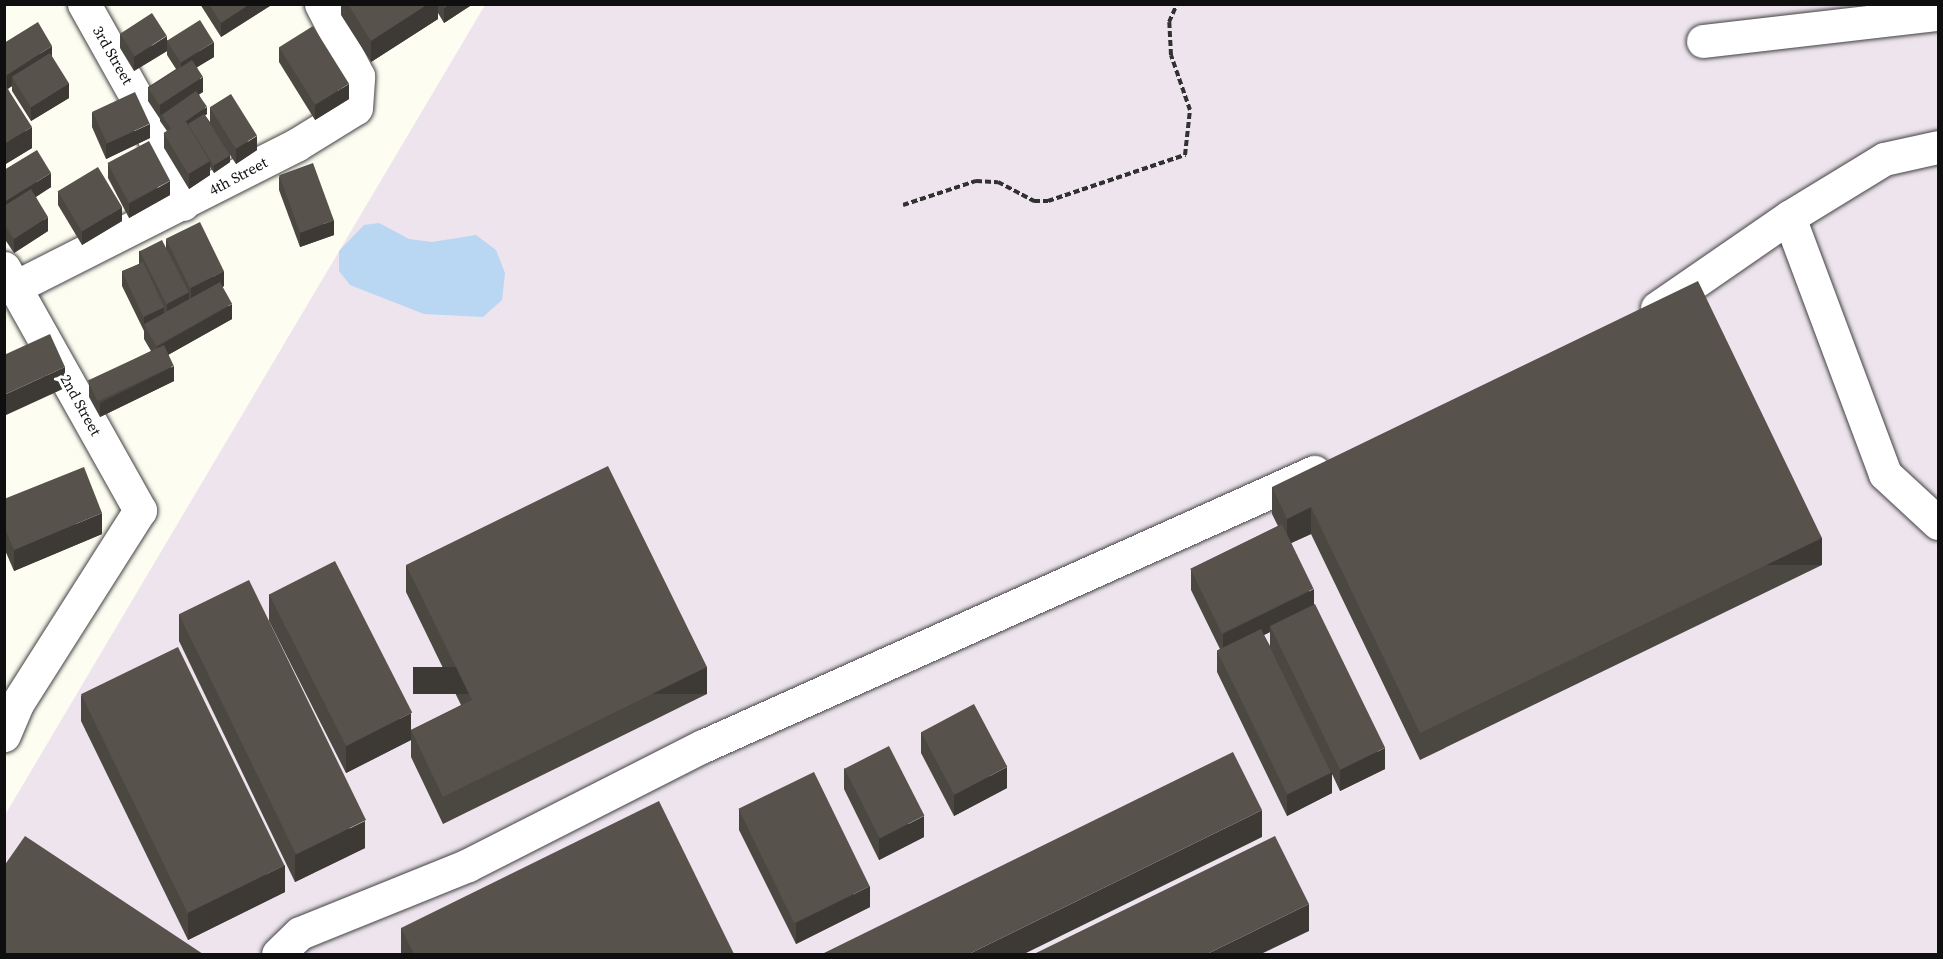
<!DOCTYPE html>
<style>
body{margin:0}
#map{position:relative;width:1943px;height:959px;overflow:hidden;background:#fefdf2;font-family:"Source Serif 4",serif}
div>[style]{position:absolute}
[style*='--x']{left:calc(var(--x)*1px);top:calc(var(--y)*1px);width:calc(var(--w)*1px);rotate:calc(var(--a)*1deg)}
.industrial>*{inset:0;background:#ede4ed}
.water>*{inset:0;background:#b9d6f3}
.path>*{height:4px;margin-top:-2px;transform-origin:0;background:repeating-linear-gradient(90deg,#313131 0 6px,transparent 0 9px)}
.roads{filter:drop-shadow(0 0 2px #424242) drop-shadow(0 0 2px #424242)}
.minor>*{height:33px;margin:-16.5px;padding:0 16.5px;transform-origin:16.5px;border-radius:16.5px;background:#fff}
.wall>*{inset:0;background:#4b4741}
.shaded-wall>*{inset:0;background:#3d3935;transform-origin:0 0}
.building>*{inset:0;background:#57524c;transform-origin:0 0}
span{translate:-50% -50%;white-space:nowrap;text-align:center;line-height:1.15;-webkit-text-stroke:6px #fff;paint-order:stroke}
.street-label{font-size:15px;color:#0f0f0f}
.frame{position:absolute;inset:0;border:6px solid #0f0f0f;pointer-events:none}
</style>
<div id="map">
<div class="industrial">
<div style="clip-path:polygon(485px 5px,1938px 5px,1938px 954px,5px 954px,5px 815px)"></div>
</div>
<div class="water">
<div style="clip-path:polygon(379px 223px,409px 239px,432px 242px,476px 235px,496px 250px,505px 273px,502px 300px,483px 317px,424px 314px,350px 285px,339px 271px,339px 251px,364px 225px)"></div>
</div>
<div class="path">
<div style="--x:903;--y:205;--w:77;--a:-18.2"></div>
<div style="--x:976;--y:181;--w:22;--a:3"></div>
<div style="--x:998;--y:182;--w:41;--a:27.8"></div>
<div style="--x:1034;--y:201;--w:14;--a:0"></div>
<div style="--x:1048;--y:201;--w:145;--a:-18.6"></div>
<div style="--x:1185;--y:155;--w:45;--a:-83.7"></div>
<div style="--x:1190;--y:110;--w:58;--a:-109.1"></div>
<div style="--x:1171;--y:55;--w:33;--a:-93"></div>
<div style="--x:1169;--y:22;--w:20;--a:-66"></div>
</div>
<div class="roads">
<div class="minor">
<div style="--x:84;--y:4;--w:104;--a:60.7"></div>
<div style="--x:135;--y:95;--w:119;--a:66.2"></div>
<div style="--x:1703;--y:41;--w:237;--a:-6.6"></div>
<div style="--x:1938;--y:147;--w:55;--a:167.5"></div>
<div style="--x:1884;--y:159;--w:111;--a:148.6"></div>
<div style="--x:1789;--y:217;--w:274;--a:69.5"></div>
<div style="--x:1885;--y:474;--w:72;--a:42.8"></div>
<div style="--x:4;--y:268;--w:278;--a:60.7"></div>
<div style="--x:140;--y:510;--w:230;--a:122.4"></div>
<div style="--x:17;--y:704;--w:34;--a:113"></div>
<div style="--x:15;--y:287;--w:315;--a:-26.8"></div>
<div style="--x:296;--y:145;--w:70;--a:-31.7"></div>
<div style="--x:356;--y:108;--w:32;--a:-86"></div>
<div style="--x:358;--y:76;--w:81;--a:-117.2"></div>
<div style="--x:1657;--y:308;--w:160;--a:-34.6"></div>
<div style="--x:278;--y:954;--w:30;--a:-44"></div>
<div style="--x:300;--y:933;--w:181;--a:-22"></div>
<div style="--x:468;--y:865;--w:263;--a:-26.9"></div>
<div style="--x:703;--y:746;--w:670;--a:-24.15"></div>
</div>
</div>
<div class="wall">
<div style="clip-path:polygon(200px 4px,273px 4px,221px 37px)"></div>
<div style="clip-path:polygon(341px 4px,473px 4px,444px 23px,438px 13px,438px 19px,371px 62px,341px 15px)"></div>
<div style="clip-path:polygon(120px 34px,167px 51px,134px 71px,120px 48px)"></div>
<div style="clip-path:polygon(167px 40px,214px 57px,197px 67px,203px 92px,199px 94px,207px 114px,205px 115px,210px 122px,210px 107px,257px 150px,236px 164px,230px 155px,230px 162px,214px 173px,210px 167px,210px 175px,189px 189px,164px 148px,164px 133px,167px 131px,160px 121px,160px 119px,148px 101px,148px 87px,176px 69px,167px 55px)"></div>
<div style="clip-path:polygon(4px 43px,52px 57px,69px 98px,31px 121px,12px 91px,12px 86px,8px 89px,32px 148px,4px 165px)"></div>
<div style="clip-path:polygon(279px 47px,349px 99px,315px 120px,279px 62px)"></div>
<div style="clip-path:polygon(92px 112px,150px 138px,106px 159px,92px 127px)"></div>
<div style="clip-path:polygon(108px 164px,170px 195px,129px 218px,108px 178px)"></div>
<div style="clip-path:polygon(4px 170px,51px 187px,36px 197px,48px 231px,14px 253px,4px 238px)"></div>
<div style="clip-path:polygon(279px 176px,334px 235px,300px 247px,279px 190px)"></div>
<div style="clip-path:polygon(58px 191px,122px 221px,82px 245px,58px 205px)"></div>
<div style="clip-path:polygon(166px 239px,224px 286px,222px 287px,232px 319px,168px 355px,174px 381px,100px 417px,89px 397px,89px 382px,151px 351px,144px 339px,144px 331px,122px 286px,122px 271px,139px 264px,139px 251px,166px 248px)"></div>
<div style="clip-path:polygon(evenodd,1272px 487px,1822px 565px,1420px 760px,1311px 534px,1291px 543px,1314px 604px,1385px 769px,1340px 791px,1332px 774px,1332px 793px,1287px 816px,1217px 672px,1217px 651px,1220px 649px,1191px 590px,1191px 569px,1278px 526px,1272px 514px,1272px 487px,1270px 632px,1270px 646px,1264px 635px,1270px 632px)"></div>
<div style="clip-path:polygon(4px 499px,102px 534px,14px 571px,4px 548px)"></div>
<div style="clip-path:polygon(406px 565px,707px 694px,443px 824px,411px 757px,411px 740px,346px 773px,269px 621px,269px 594px,411px 730px,461px 705px,406px 592px)"></div>
<div style="clip-path:polygon(179px 614px,365px 848px,295px 882px,179px 641px)"></div>
<div style="clip-path:polygon(81px 695px,285px 892px,188px 940px,81px 721px)"></div>
<div style="clip-path:polygon(921px 732px,1007px 788px,954px 816px,921px 753px)"></div>
<div style="clip-path:polygon(844px 768px,924px 837px,879px 860px,844px 789px)"></div>
<div style="clip-path:polygon(739px 809px,870px 907px,796px 944px,739px 830px)"></div>
<div style="clip-path:polygon(401px 928px,734px 954px,401px 954px)"></div>
</div>
<div class="shaded-wall">
<div style="clip-path:polygon(250px 4px,273px 4px,221px 37px,221px 23px)"></div>
<div style="clip-path:polygon(428px 4px,438px 4px,438px 19px,371px 62px,371px 41px)"></div>
<div style="clip-path:polygon(450px 4px,473px 4px,444px 23px,444px 8px)"></div>
<div style="clip-path:polygon(167px 36px,167px 51px,134px 71px,134px 57px)"></div>
<div style="clip-path:polygon(214px 42px,214px 57px,181px 77px,181px 62px)"></div>
<div style="clip-path:polygon(52px 46px,52px 61px,12px 77px,12px 86px,7px 89px,7px 75px)"></div>
<div style="clip-path:polygon(203px 77px,203px 92px,163px 117px,160px 113px,160px 119px,160px 105px)"></div>
<div style="clip-path:polygon(69px 83px,69px 98px,31px 121px,31px 107px)"></div>
<div style="clip-path:polygon(349px 84px,349px 99px,315px 120px,315px 105px)"></div>
<div style="clip-path:polygon(207px 107px,207px 114px,189px 126px,170px 130px)"></div>
<div style="clip-path:polygon(150px 124px,150px 138px,106px 159px,106px 144px)"></div>
<div style="clip-path:polygon(32px 127px,32px 148px,4px 165px,4px 144px)"></div>
<div style="clip-path:polygon(257px 136px,257px 150px,236px 164px,236px 149px)"></div>
<div style="clip-path:polygon(230px 155px,230px 162px,214px 173px,214px 165px)"></div>
<div style="clip-path:polygon(210px 161px,210px 175px,189px 189px,189px 174px)"></div>
<div style="clip-path:polygon(51px 173px,51px 187px,4px 217px,4px 202px)"></div>
<div style="clip-path:polygon(170px 181px,170px 195px,129px 218px,129px 204px)"></div>
<div style="clip-path:polygon(122px 207px,122px 221px,82px 245px,82px 231px)"></div>
<div style="clip-path:polygon(48px 217px,48px 231px,14px 253px,14px 239px)"></div>
<div style="clip-path:polygon(334px 220px,334px 235px,300px 247px,300px 233px)"></div>
<div style="clip-path:polygon(224px 271px,224px 286px,191px 303px,191px 288px)"></div>
<div style="clip-path:polygon(189px 292px,189px 307px,167px 319px,167px 304px)"></div>
<div style="clip-path:polygon(232px 304px,232px 319px,157px 361px,157px 347px)"></div>
<div style="clip-path:polygon(164px 307px,164px 322px,144px 324px,144px 331px,144px 317px)"></div>
<div style="clip-path:polygon(174px 366px,174px 381px,100px 417px,100px 403px)"></div>
<div style="clip-path:polygon(65px 367px,65px 388px,4px 416px,4px 395px)"></div>
<div style="clip-path:polygon(1311px 507px,1311px 534px,1287px 545px,1287px 519px)"></div>
<div style="clip-path:polygon(102px 513px,102px 534px,14px 571px,14px 550px)"></div>
<div style="left:1822px;top:538px;width:27px;height:447px;rotate:90deg"></div>
<div style="clip-path:polygon(1314px 589px,1314px 610px,1270px 626px,1270px 632px,1223px 655px,1223px 634px)"></div>
<div style="left:707px;top:667px;width:27px;height:294px;rotate:90deg"></div>
<div style="clip-path:polygon(411px 713px,411px 740px,346px 773px,346px 746px)"></div>
<div style="clip-path:polygon(1385px 748px,1385px 769px,1340px 791px,1340px 770px)"></div>
<div style="clip-path:polygon(1007px 767px,1007px 788px,954px 816px,954px 795px)"></div>
<div style="clip-path:polygon(1332px 772px,1332px 793px,1287px 816px,1287px 795px)"></div>
<div style="clip-path:polygon(1262px 810px,1262px 837px,1024px 954px,969px 954px)"></div>
<div style="clip-path:polygon(924px 816px,924px 837px,879px 860px,879px 839px)"></div>
<div style="clip-path:polygon(365px 821px,365px 848px,295px 882px,295px 855px)"></div>
<div style="clip-path:polygon(285px 865px,285px 892px,188px 940px,188px 913px)"></div>
<div style="clip-path:polygon(870px 886px,870px 907px,796px 944px,796px 923px)"></div>
<div style="clip-path:polygon(1309px 904px,1309px 931px,1261px 954px,1207px 954px)"></div>
</div>
<div class="building">
<div style="clip-path:polygon(209px 4px,250px 4px,221px 23px)"></div>
<div style="clip-path:polygon(348px 4px,428px 4px,371px 41px)"></div>
<div style="clip-path:polygon(442px 4px,450px 4px,444px 8px)"></div>
<div style="left:152px;top:13px;width:27px;height:38px;rotate:57deg"></div>
<div style="left:200px;top:20px;width:26px;height:39px;rotate:58deg"></div>
<div style="clip-path:polygon(38px 22px,52px 46px,7px 75px,4px 72px,4px 43px)"></div>
<div style="left:313px;top:26px;width:68px;height:40px;rotate:58deg"></div>
<div style="left:50px;top:53px;width:36px;height:45px;rotate:58deg"></div>
<div style="left:192px;top:60px;width:20px;height:52px;rotate:57deg"></div>
<div style="clip-path:polygon(4px 83px,32px 127px,4px 144px)"></div>
<div style="left:196px;top:91px;width:19px;height:42px;rotate:55deg"></div>
<div style="left:135px;top:92px;width:35px;height:47px;rotate:65deg"></div>
<div style="left:231px;top:94px;width:49px;height:25px;rotate:58deg"></div>
<div style="left:204px;top:114px;width:49px;height:19px;rotate:58deg"></div>
<div style="left:185px;top:120px;width:48px;height:25px;rotate:59deg"></div>
<div style="left:149px;top:141px;width:45px;height:47px;rotate:62deg"></div>
<div style="clip-path:polygon(37px 150px,51px 173px,4px 202px,4px 170px)"></div>
<div style="left:313px;top:163px;width:61px;height:36px;rotate:70deg"></div>
<div style="left:98px;top:167px;width:47px;height:47px;rotate:59deg"></div>
<div style="clip-path:polygon(31px 189px,48px 217px,14px 239px,4px 224px,4px 206px)"></div>
<div style="left:200px;top:222px;width:55px;height:38px;rotate:64deg"></div>
<div style="left:162px;top:240px;width:59px;height:25px;rotate:63deg"></div>
<div style="left:143px;top:262px;width:50px;height:23px;rotate:65deg"></div>
<div style="clip-path:polygon(1698px 281px,1822px 538px,1420px 733px,1311px 507px,1287px 519px,1272px 487px)"></div>
<div style="left:220px;top:282px;width:25px;height:87px;rotate:61deg"></div>
<div style="clip-path:polygon(50px 334px,65px 367px,4px 395px,4px 355px)"></div>
<div style="left:164px;top:345px;width:23px;height:84px;rotate:65deg"></div>
<div style="clip-path:polygon(608px 466px,707px 667px,443px 797px,411px 730px,472px 700px,406px 565px)"></div>
<div style="clip-path:polygon(84px 467px,102px 513px,14px 550px,4px 527px,4px 499px)"></div>
<div style="left:1282px;top:524px;width:72px;height:102px;rotate:64deg"></div>
<div style="left:335px;top:561px;width:170px;height:74px;rotate:63deg"></div>
<div style="left:249px;top:580px;width:267px;height:78px;rotate:64deg"></div>
<div style="left:1315px;top:604px;width:160px;height:50px;rotate:64deg"></div>
<div style="left:1261px;top:629px;width:160px;height:49px;rotate:64deg"></div>
<div style="left:178px;top:647px;width:243px;height:108px;rotate:64deg"></div>
<div style="left:974px;top:704px;width:71px;height:60px;rotate:62deg"></div>
<div style="left:889px;top:746px;width:78px;height:50px;rotate:63deg"></div>
<div style="clip-path:polygon(1233px 752px,1262px 810px,969px 954px,822px 954px)"></div>
<div style="left:814px;top:772px;width:127px;height:84px;rotate:64deg"></div>
<div style="clip-path:polygon(659px 801px,734px 954px,414px 954px,401px 928px)"></div>
<div style="clip-path:polygon(25px 836px,203px 954px,4px 954px,4px 866px)"></div>
<div style="clip-path:polygon(1275px 836px,1309px 904px,1207px 954px,1034px 954px)"></div>
</div>
<div class="street-label">
<span style="left:113px;top:55px;rotate:60deg">3rd Street</span>
<span style="left:238px;top:176px;rotate:-28deg">4th Street</span>
<span style="left:81px;top:405px;rotate:61deg">2nd Street</span>
</div>
<div class="frame"></div>
</div>
